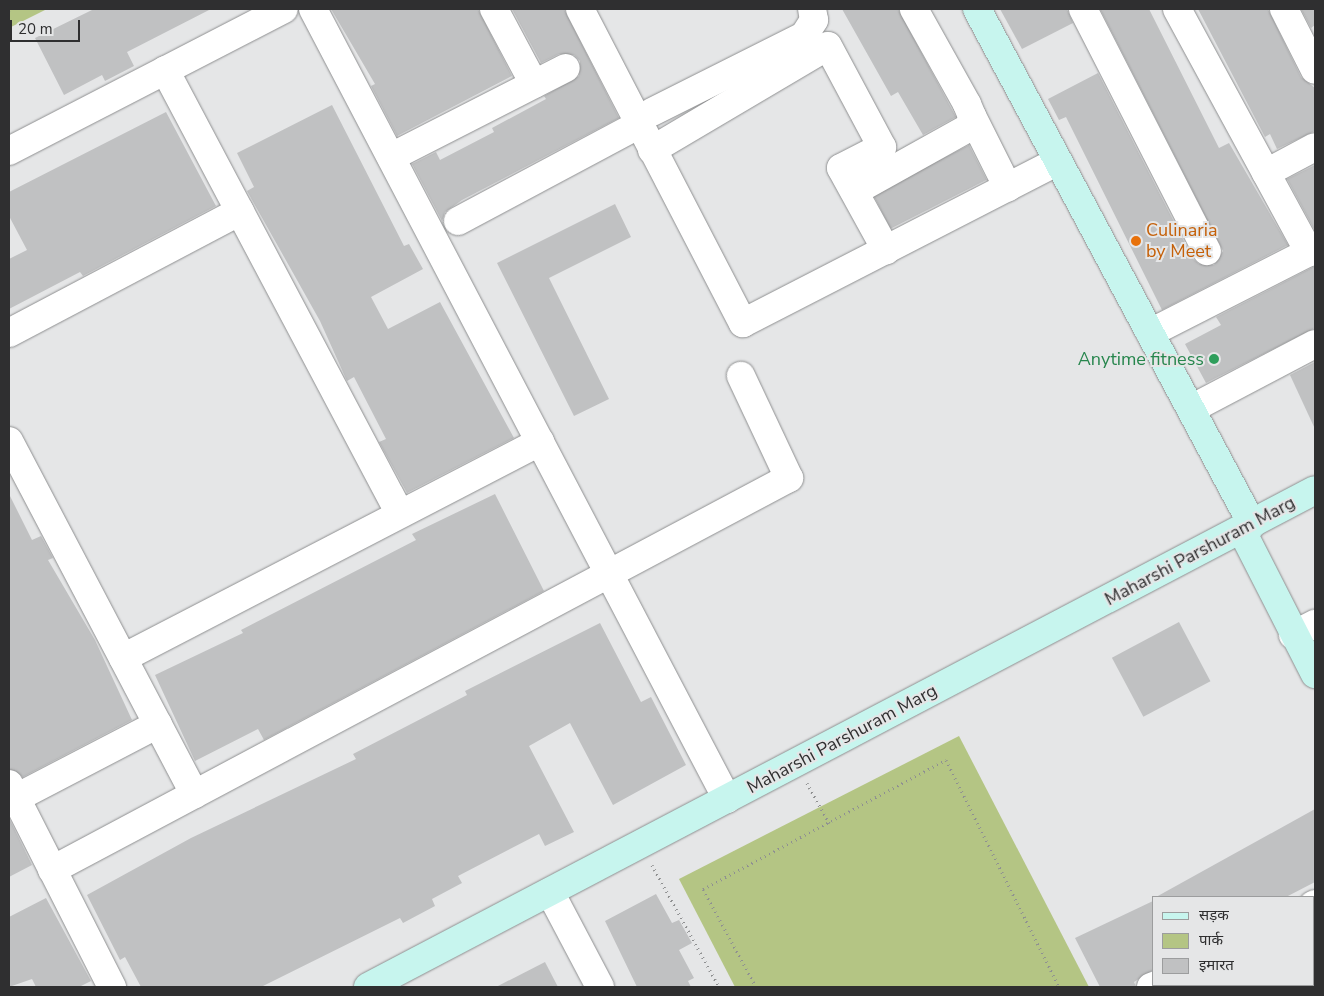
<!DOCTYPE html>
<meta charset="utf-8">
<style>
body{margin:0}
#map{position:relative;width:1324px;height:996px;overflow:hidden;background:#e5e6e7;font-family:"Nunito Sans","Noto Sans Devanagari",sans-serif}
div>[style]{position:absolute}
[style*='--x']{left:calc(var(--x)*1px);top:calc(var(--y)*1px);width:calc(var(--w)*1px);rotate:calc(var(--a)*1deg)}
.green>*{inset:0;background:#b4c584}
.building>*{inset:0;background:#c0c1c2;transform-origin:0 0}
.path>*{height:3px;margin-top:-1.5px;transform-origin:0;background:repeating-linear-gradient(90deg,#8f9091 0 1px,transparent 0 5px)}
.roads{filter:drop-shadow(0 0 1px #8e8f90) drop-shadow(0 0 1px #8e8f90)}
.street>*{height:28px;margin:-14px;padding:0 14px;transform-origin:14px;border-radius:14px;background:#fff}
.secondary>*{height:28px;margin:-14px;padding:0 14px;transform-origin:14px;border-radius:14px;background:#c7f5ee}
.dots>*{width:14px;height:14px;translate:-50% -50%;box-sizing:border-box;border:2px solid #e5e6e7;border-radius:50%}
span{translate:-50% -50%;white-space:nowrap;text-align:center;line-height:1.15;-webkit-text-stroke:4px #e5e6e7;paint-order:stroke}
.food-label{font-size:18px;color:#c56008}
.left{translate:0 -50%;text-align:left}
.leisure-label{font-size:18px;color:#27864d}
.right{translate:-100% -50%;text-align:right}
.street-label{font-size:18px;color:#2f2f30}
.frame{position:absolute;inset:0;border:10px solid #2f2f30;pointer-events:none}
.legend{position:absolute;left:1152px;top:896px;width:162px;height:90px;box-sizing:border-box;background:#e5e6e7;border:1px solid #9c9d9e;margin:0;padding:6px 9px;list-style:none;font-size:15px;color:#2f2f30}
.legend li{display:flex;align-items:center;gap:10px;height:25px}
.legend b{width:25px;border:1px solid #9c9d9e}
.scale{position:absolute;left:10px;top:20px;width:70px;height:22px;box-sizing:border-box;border:2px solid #2f2f30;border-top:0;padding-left:6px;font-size:15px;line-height:18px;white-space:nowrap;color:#2f2f30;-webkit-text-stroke:4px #e5e6e7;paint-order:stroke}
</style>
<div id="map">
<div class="green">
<div style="clip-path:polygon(9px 9px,47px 9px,9px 28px)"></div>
<div style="clip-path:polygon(959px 736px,1089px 987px,735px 987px,679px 879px)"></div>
</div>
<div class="building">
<div style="clip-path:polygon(94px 9px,211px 9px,127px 52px,134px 66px,105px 81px,102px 75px,64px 95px,35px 38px)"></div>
<div style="clip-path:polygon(331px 9px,478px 9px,512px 76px,397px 136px,371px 86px,375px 84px)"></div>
<div style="clip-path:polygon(512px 9px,564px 9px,619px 118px,462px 200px,445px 212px,442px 221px,412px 164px,436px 152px,440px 160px,494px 132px,492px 128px,546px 99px,544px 96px,579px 76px,580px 61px,574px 55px,559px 54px,541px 63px)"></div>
<div style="clip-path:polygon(842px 9px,898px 9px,956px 117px,923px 135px,898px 92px,891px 96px)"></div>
<div style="clip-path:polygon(1000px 9px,1067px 9px,1073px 23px,1022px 49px)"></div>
<div style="clip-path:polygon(1100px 9px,1149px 9px,1219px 148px,1229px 143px,1288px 245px,1162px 310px,1066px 117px,1059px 120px,1048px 99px,1098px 73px,1193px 259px,1199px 264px,1214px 265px,1223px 251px)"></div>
<div style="clip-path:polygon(1198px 9px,1268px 9px,1301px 77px,1315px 88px,1315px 131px,1277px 149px,1270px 134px,1265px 137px)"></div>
<div style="clip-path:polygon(1301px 9px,1315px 9px,1315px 25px,1311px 28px)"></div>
<div style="clip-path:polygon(332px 105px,404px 246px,409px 244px,423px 269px,371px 297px,388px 329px,440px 302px,514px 438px,407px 493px,379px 442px,386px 439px,354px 377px,347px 381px,320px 321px,247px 191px,254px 187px,237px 153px)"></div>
<div style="clip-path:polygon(166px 112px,216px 206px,83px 276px,80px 272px,9px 309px,9px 259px,27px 250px,9px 216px,9px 192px)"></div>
<div style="left:969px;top:145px;width:39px;height:108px;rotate:63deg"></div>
<div style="clip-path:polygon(1315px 165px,1315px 231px,1287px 179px)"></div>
<div style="clip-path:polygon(615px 204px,631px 237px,549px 278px,609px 399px,574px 416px,497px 263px)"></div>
<div style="clip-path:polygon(1315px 266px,1315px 328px,1206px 383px,1185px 344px,1221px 325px,1216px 317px)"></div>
<div style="clip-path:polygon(1315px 362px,1315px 429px,1290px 375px)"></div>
<div style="clip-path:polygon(9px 494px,32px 540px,41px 536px,53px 558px,48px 560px,95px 640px,132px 720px,23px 777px,9px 769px)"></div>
<div style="clip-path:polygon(495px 494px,544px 591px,264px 740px,258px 729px,195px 761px,155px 675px,243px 633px,241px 630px,416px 540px,412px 534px)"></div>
<div style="left:1179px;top:622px;width:67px;height:76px;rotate:62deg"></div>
<div style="clip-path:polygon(600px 623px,641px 702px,651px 697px,686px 765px,613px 805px,570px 723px,529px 746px,574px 832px,545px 846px,539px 834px,458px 876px,462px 883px,432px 899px,435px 906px,403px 923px,400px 918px,261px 987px,141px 987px,125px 957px,120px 960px,87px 895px,191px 838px,356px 759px,353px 754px,467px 695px,465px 691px)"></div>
<div style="clip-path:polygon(1315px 809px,1315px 882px,1286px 897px,1156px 897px)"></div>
<div style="clip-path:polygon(9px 818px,32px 865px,9px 877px)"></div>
<div style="clip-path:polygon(656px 894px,672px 923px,679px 920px,692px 943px,679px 950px,694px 978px,688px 981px,691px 987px,637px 987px,605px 921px)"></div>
<div style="clip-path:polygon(46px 898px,91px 981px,79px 987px,36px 987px,32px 979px,9px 987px,9px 917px)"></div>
<div style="clip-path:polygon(1153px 901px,1153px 970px,1134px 982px,1136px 987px,1100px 987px,1075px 938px)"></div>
<div style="clip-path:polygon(545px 962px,558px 987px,496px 987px)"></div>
</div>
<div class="path">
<div style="--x:9;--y:10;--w:1;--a:-45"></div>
<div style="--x:807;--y:783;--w:46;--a:61.2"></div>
<div style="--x:652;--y:865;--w:139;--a:61.2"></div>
<div style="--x:756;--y:987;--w:111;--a:-118.4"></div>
<div style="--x:703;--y:889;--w:275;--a:-28"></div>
<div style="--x:946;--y:760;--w:254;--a:63.5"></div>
</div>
<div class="roads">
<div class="street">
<div style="--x:313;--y:9;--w:892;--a:62.34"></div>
<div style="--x:494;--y:9;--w:85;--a:61.9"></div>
<div style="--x:580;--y:9;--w:354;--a:62.6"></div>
<div style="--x:743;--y:323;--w:354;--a:-27.2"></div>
<div style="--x:1083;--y:9;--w:272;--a:62.9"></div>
<div style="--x:1177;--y:9;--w:277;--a:61.5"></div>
<div style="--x:1284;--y:9;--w:68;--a:63.1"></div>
<div style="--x:165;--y:70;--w:502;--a:62.11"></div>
<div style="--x:652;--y:112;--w:170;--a:-26.6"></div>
<div style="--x:804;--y:36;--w:19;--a:-58"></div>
<div style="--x:814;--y:20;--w:11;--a:-100"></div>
<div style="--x:972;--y:116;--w:80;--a:63.4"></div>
<div style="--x:652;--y:150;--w:204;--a:-30.6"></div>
<div style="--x:828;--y:46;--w:115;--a:61.9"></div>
<div style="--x:882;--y:147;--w:46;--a:152.9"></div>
<div style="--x:841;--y:168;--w:94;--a:61.2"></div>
<div style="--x:9;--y:151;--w:309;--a:-27.3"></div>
<div style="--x:391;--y:157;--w:196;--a:-27"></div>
<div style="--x:1266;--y:173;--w:55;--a:-28"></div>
<div style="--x:855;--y:191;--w:132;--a:-29.1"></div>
<div style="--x:970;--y:127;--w:11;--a:-80"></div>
<div style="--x:972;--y:116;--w:13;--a:-113"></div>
<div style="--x:967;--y:104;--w:109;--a:-119.2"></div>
<div style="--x:458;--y:221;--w:204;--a:-28.1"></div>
<div style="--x:9;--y:333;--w:261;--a:-27.8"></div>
<div style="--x:1150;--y:333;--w:185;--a:-27"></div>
<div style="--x:1191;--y:409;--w:140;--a:-27.7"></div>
<div style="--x:9;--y:441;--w:399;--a:62.3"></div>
<div style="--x:1293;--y:635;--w:25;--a:-27"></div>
<div style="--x:123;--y:658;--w:470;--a:-27.4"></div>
<div style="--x:9;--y:784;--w:228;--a:63.1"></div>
<div style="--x:16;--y:798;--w:160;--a:-27.5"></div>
<div style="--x:52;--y:870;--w:835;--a:-28.01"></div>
<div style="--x:789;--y:478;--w:113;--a:-115.2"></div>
<div style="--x:550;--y:892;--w:107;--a:62.2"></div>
<div style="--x:1313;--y:905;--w:2;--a:-27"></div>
<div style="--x:1206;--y:985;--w:3;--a:45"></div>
<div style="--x:1151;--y:987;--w:5;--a:-22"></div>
</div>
<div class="secondary">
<div style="--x:977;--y:9;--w:584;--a:61.9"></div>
<div style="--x:1241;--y:529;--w:163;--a:63"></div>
<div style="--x:368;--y:987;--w:1069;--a:-27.69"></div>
</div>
</div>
<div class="dots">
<div style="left:1136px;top:241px;background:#e8710a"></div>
<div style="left:1214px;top:359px;background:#2e9e5b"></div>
</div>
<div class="food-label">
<span class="left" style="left:1146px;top:241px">Culinaria<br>by Meet</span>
</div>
<div class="leisure-label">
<span class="right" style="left:1204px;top:359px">Anytime fitness</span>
</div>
<div class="street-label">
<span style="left:1200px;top:551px;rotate:-28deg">Maharshi Parshuram Marg</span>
<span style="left:842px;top:739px;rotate:-28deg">Maharshi Parshuram Marg</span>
</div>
<div class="frame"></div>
<ul class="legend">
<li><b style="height:6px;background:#c7f5ee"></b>सड़क</li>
<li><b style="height:14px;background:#b4c584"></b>पार्क</li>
<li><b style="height:14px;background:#c0c1c2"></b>इमारत</li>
</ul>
<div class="scale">20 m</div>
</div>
